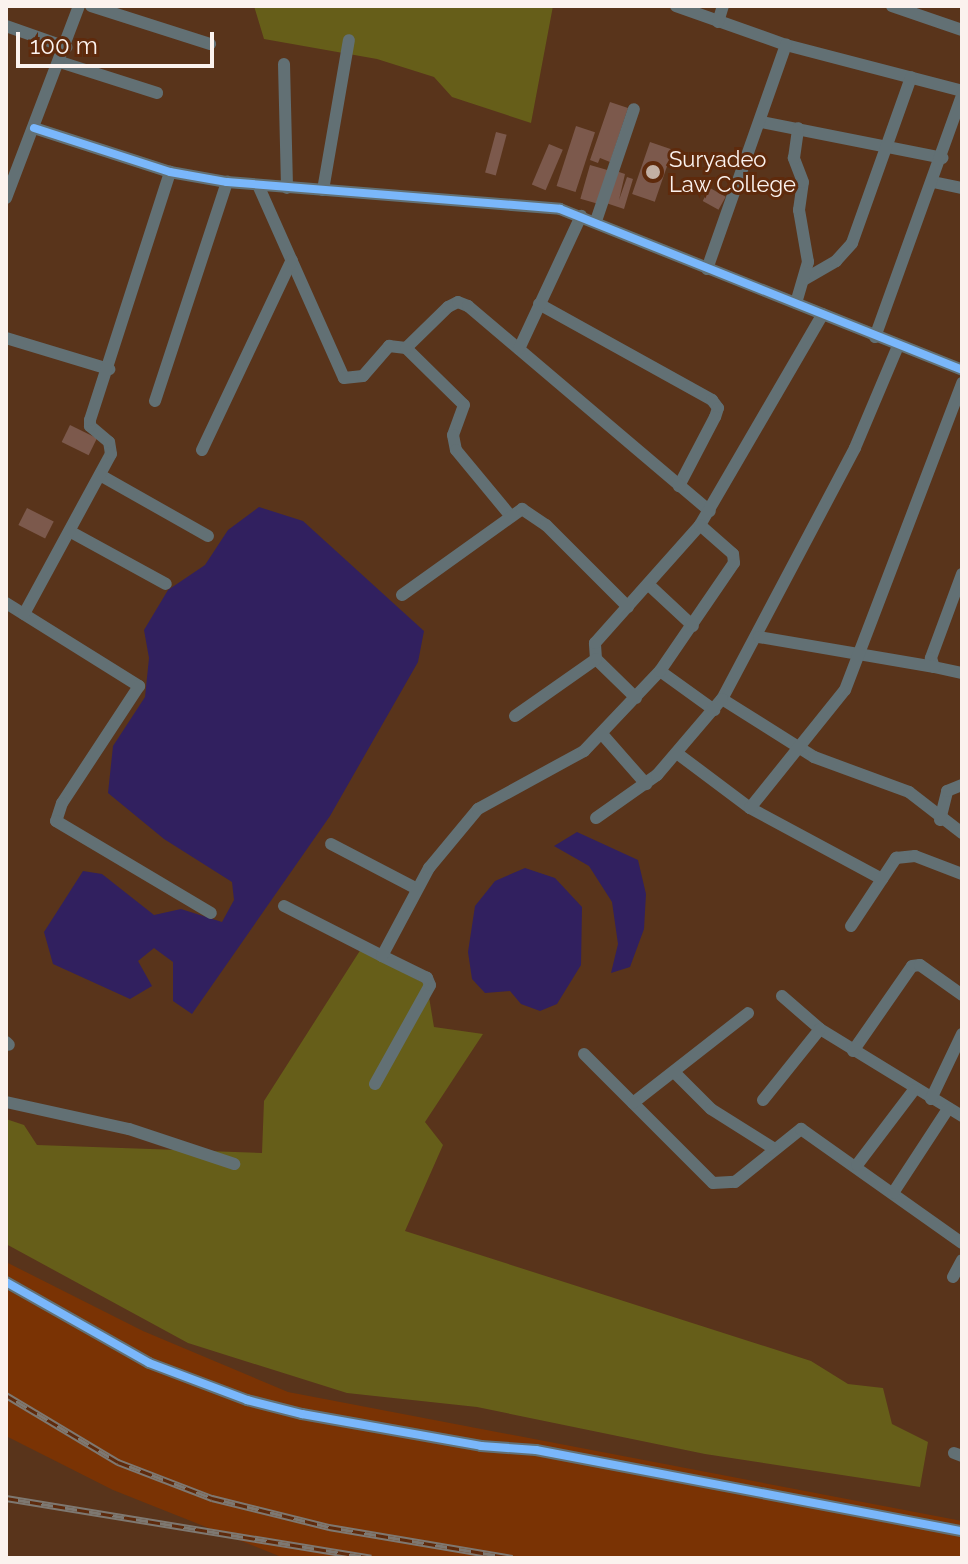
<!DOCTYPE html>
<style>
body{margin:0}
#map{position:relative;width:968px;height:1564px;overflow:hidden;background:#59341b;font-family:Raleway,sans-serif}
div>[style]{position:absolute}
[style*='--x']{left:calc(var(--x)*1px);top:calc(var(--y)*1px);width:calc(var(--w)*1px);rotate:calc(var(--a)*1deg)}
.built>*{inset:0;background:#7a3304}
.green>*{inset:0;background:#665e19}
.water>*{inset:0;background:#31205f}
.building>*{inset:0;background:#7c594c;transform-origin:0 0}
.minor>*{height:12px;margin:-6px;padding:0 6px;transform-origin:6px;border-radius:6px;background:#627074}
.rail>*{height:7px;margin-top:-3.5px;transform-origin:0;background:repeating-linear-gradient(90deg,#5e2a0c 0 12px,#7e7871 0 24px);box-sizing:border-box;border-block:2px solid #7e7871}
.cycleway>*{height:8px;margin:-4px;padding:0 4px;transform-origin:4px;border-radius:4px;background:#7ab7fb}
.dots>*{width:22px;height:22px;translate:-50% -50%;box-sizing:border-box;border:4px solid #5e2a0c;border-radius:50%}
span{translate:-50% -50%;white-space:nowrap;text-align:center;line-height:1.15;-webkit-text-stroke:6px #5e2a0c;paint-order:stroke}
.poi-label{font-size:22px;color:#fbf2ee}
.left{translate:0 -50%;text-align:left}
.frame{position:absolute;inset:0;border:8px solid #fbf2ee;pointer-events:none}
.scale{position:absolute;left:16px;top:32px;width:198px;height:36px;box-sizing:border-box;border:4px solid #fbf2ee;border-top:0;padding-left:10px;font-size:24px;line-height:28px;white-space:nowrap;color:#fbf2ee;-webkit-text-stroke:6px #5e2a0c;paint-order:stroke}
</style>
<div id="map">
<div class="built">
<div style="clip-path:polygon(6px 1262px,143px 1331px,288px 1392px,962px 1521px,962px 1558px,284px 1558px,113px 1490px,6px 1436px)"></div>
</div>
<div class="green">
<div style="clip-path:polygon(254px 6px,553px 6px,531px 123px,452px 97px,434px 77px,377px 59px,264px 39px)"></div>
<div style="clip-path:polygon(361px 949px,427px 985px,434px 1027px,483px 1034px,425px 1122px,443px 1145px,405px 1231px,811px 1361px,848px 1384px,883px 1388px,892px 1424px,928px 1442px,920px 1487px,705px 1454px,477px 1407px,347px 1393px,188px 1343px,6px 1244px,6px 1119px,24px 1125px,37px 1145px,262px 1153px,264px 1101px)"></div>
</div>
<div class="water">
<div style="clip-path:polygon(259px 507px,303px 521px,424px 631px,418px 662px,330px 816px,192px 1014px,173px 1001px,173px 962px,154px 948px,138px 961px,152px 986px,130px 999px,53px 964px,44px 932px,83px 871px,102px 874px,154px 915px,181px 909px,222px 922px,234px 900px,232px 882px,164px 839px,108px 793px,113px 746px,145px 697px,149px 658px,144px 630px,168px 590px,205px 565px,228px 530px)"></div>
<div style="clip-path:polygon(577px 832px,638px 860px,646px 894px,644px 929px,630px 967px,611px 973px,618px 944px,612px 902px,589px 866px,554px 846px)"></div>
<div style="clip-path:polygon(525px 868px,555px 878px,582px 907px,581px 965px,557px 1004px,540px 1011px,521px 1004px,510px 991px,485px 993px,472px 979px,468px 952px,475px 906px,495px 881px)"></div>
</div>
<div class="building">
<div style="clip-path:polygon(610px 102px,628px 108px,610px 162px,600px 158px,598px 163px,590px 160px)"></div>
<div style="left:576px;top:126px;width:20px;height:63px;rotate:18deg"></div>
<div style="left:496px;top:132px;width:11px;height:42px;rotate:15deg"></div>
<div style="left:650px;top:142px;width:24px;height:55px;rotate:19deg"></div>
<div style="left:549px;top:144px;width:15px;height:44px;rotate:23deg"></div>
<div style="left:590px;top:165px;width:19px;height:35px;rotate:16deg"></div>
<div style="clip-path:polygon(616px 171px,625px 174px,619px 200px,627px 177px,633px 179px,624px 209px,606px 203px)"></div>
<div style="left:710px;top:188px;width:18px;height:15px;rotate:29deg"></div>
<div style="left:70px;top:425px;width:30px;height:19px;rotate:26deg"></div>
<div style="left:27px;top:508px;width:30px;height:19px;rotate:27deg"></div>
</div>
<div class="minor">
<div style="--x:91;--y:6;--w:125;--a:17.7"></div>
<div style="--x:676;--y:6;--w:117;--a:19.5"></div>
<div style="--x:786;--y:45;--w:182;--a:14.6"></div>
<div style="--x:892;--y:6;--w:74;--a:18.9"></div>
<div style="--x:718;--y:22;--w:17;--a:-73"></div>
<div style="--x:6;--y:26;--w:64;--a:19.3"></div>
<div style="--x:60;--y:62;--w:102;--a:17.7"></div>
<div style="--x:284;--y:64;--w:124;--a:88.6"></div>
<div style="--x:761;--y:122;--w:185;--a:11.2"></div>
<div style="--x:34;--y:128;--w:143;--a:17.9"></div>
<div style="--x:170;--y:172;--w:58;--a:10"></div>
<div style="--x:227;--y:182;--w:334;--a:4.6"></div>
<div style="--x:560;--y:209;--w:433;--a:21.8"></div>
<div style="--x:933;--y:182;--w:30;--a:12"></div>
<div style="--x:258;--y:185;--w:211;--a:66"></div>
<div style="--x:344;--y:378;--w:19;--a:-6"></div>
<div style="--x:363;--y:376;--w:40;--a:-49"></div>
<div style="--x:389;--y:346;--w:17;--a:7"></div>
<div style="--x:406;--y:348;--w:81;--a:44.5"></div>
<div style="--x:464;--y:405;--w:32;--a:110"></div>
<div style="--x:453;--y:435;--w:15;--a:79"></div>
<div style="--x:456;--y:450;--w:83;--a:50.4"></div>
<div style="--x:323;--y:190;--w:152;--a:-80.2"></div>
<div style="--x:6;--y:198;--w:205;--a:-69.2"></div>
<div style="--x:596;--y:221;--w:118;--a:-71.3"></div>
<div style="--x:707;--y:269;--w:238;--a:-70.6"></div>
<div style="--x:805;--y:279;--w:36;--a:-30"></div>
<div style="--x:836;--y:261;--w:24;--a:-48"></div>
<div style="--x:852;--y:243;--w:176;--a:-70.4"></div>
<div style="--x:796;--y:303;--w:43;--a:-73.7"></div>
<div style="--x:808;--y:262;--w:53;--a:-99.8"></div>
<div style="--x:799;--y:210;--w:28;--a:-82"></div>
<div style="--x:803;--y:182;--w:26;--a:-111"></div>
<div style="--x:794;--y:158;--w:30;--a:-82"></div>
<div style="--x:539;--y:304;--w:198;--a:29"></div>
<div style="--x:712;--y:400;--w:10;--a:53"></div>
<div style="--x:718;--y:408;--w:9;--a:108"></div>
<div style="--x:715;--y:417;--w:78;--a:117.6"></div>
<div style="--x:875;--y:337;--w:257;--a:-70.2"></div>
<div style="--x:6;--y:338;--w:108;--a:16.8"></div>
<div style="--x:898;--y:346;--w:111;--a:112.9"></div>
<div style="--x:855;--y:448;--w:284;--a:117.9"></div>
<div style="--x:722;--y:699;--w:109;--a:32.2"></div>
<div style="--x:814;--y:757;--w:101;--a:20.2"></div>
<div style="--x:909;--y:792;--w:67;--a:37.7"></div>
<div style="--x:406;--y:348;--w:59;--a:-44.3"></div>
<div style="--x:448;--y:307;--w:11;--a:-27"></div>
<div style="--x:458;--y:302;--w:11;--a:22"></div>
<div style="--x:468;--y:306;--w:317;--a:40.3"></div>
<div style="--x:519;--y:349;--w:147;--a:-65"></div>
<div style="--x:155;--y:401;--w:231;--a:-71.8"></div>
<div style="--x:202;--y:450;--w:210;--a:-64.7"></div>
<div style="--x:100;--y:475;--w:124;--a:29.5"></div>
<div style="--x:71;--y:532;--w:108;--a:28.7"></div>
<div style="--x:962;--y:574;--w:90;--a:110.3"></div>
<div style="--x:931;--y:658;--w:9;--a:72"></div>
<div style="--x:934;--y:667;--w:29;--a:12"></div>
<div style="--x:649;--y:585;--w:60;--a:43"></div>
<div style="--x:402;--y:595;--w:148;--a:-35.6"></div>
<div style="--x:522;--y:509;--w:29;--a:34"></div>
<div style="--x:546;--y:525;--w:116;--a:45"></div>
<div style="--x:6;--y:603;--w:157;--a:32"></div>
<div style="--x:139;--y:686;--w:140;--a:123.3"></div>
<div style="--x:62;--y:803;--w:19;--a:108"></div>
<div style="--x:56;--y:821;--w:180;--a:30.7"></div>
<div style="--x:24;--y:614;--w:182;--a:-61.5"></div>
<div style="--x:111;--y:454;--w:12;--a:-99"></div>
<div style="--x:109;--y:442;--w:25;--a:-140"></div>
<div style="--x:90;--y:426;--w:6;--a:-90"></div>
<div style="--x:90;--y:420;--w:261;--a:-72.1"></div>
<div style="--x:759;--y:637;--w:178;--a:9.7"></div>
<div style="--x:660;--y:671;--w:67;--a:35.8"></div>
<div style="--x:636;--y:698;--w:56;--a:-135.7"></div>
<div style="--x:596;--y:659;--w:16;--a:-94"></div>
<div style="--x:595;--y:643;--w:158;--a:-48.3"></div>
<div style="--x:700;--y:525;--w:244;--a:-59.8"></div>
<div style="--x:515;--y:716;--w:99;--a:-35.1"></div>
<div style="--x:602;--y:734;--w:67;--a:48.7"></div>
<div style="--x:678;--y:754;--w:90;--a:36.9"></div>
<div style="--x:750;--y:808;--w:150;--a:28.3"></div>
<div style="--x:750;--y:808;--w:151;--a:-51.2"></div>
<div style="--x:845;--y:690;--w:329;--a:-69.1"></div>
<div style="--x:596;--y:818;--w:75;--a:-35.2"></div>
<div style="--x:657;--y:775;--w:100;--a:-49.5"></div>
<div style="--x:940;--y:820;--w:30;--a:-76"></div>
<div style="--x:947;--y:791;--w:16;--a:-22"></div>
<div style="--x:331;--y:844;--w:97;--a:27.6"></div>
<div style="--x:284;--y:906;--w:110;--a:27"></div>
<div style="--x:851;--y:926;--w:82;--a:-56.5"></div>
<div style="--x:896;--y:858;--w:19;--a:-6"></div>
<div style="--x:915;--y:856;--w:50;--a:21"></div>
<div style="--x:782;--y:996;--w:50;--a:41"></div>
<div style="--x:820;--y:1029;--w:167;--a:31.5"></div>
<div style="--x:6;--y:1042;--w:4;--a:45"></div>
<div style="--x:853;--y:1051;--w:103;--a:-55.2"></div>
<div style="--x:912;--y:966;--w:8;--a:-7"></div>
<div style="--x:920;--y:965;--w:52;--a:35.5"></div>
<div style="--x:584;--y:1054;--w:182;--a:45"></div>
<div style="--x:713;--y:1183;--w:22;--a:-3"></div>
<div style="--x:735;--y:1182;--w:85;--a:-38.8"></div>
<div style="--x:801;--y:1129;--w:197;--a:35.3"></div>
<div style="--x:674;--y:1072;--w:52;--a:45"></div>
<div style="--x:711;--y:1109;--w:73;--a:32.2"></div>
<div style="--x:375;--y:1084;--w:113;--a:-60.9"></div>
<div style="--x:430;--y:985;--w:8;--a:-113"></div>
<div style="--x:427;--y:978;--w:50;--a:-153.9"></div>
<div style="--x:382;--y:956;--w:100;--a:-61.9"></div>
<div style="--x:429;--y:868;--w:77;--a:-50.3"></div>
<div style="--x:478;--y:809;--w:121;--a:-28.7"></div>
<div style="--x:584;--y:751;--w:110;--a:-46.5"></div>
<div style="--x:660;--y:671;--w:131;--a:-55.6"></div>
<div style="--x:734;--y:563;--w:9;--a:-96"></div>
<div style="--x:733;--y:554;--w:44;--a:-138.7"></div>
<div style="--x:931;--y:1099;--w:72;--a:-64.5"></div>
<div style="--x:763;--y:1100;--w:91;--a:-51.2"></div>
<div style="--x:6;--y:1102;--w:126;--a:12.4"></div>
<div style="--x:129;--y:1129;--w:111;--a:18.4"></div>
<div style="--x:633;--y:1103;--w:146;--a:-38"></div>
<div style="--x:857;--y:1165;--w:94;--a:-52.8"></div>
<div style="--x:893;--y:1193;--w:100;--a:-56.8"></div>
<div style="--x:953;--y:1277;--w:19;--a:-62"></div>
<div style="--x:6;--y:1282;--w:164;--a:29.5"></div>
<div style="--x:149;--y:1363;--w:105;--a:20.7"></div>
<div style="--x:247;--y:1400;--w:57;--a:14.3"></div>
<div style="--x:302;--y:1414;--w:182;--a:10.1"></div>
<div style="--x:481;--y:1446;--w:55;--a:4.2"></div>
<div style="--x:536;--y:1450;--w:434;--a:10.8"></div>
<div style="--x:954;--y:1453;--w:9;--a:21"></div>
</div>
<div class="rail">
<div style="--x:6;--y:1395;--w:131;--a:30.9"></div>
<div style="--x:118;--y:1462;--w:101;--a:21"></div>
<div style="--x:212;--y:1498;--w:121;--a:13.9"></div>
<div style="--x:329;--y:1527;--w:186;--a:9.6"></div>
<div style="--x:6;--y:1498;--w:370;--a:9.3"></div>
</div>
<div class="cycleway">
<div style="--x:34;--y:128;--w:143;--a:17.9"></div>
<div style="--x:170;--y:172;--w:58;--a:10"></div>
<div style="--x:227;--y:182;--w:334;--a:4.6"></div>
<div style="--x:560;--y:209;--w:433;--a:21.8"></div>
<div style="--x:6;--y:1282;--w:164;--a:29.5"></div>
<div style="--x:149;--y:1363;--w:105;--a:20.7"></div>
<div style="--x:247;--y:1400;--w:57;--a:14.3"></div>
<div style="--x:302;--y:1414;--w:182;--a:10.1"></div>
<div style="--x:481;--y:1446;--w:55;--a:4.2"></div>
<div style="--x:536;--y:1450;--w:434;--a:10.8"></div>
</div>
<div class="dots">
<div style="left:653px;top:172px;background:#c2b0a4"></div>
</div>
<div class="poi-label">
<span class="left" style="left:669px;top:172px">Suryadeo<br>Law College</span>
</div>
<div class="frame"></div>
<div class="scale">100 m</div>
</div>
